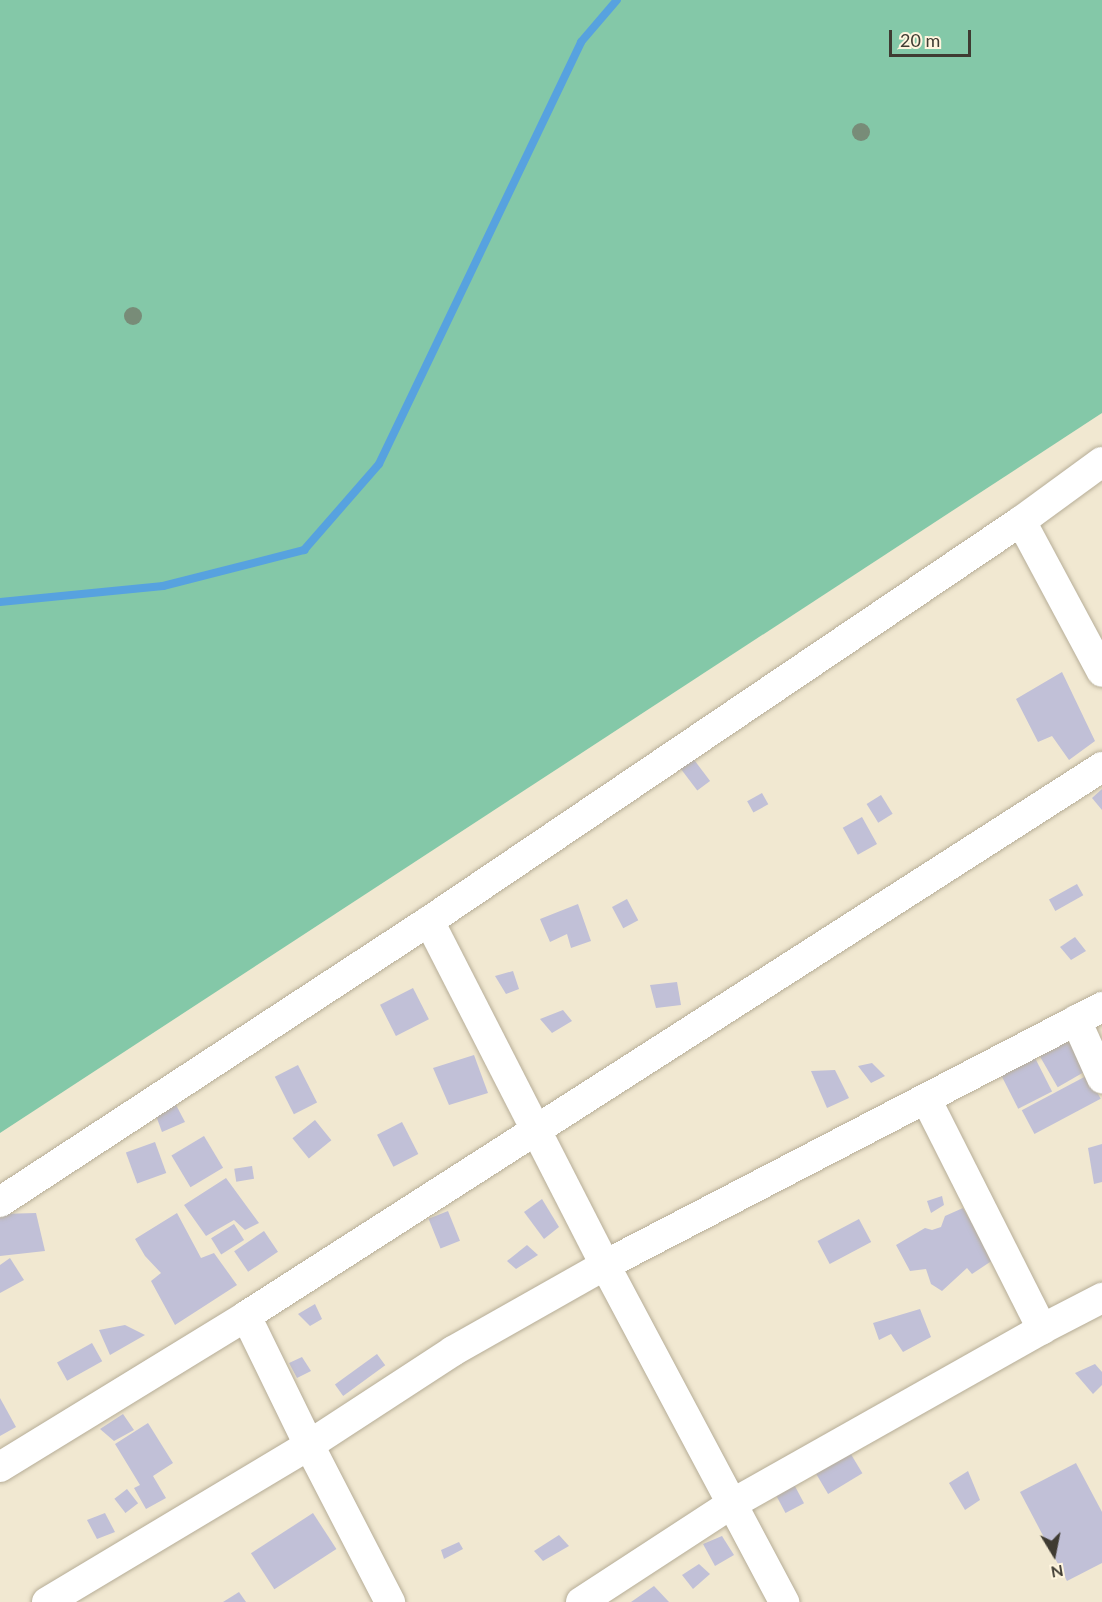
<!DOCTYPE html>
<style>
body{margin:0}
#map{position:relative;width:1102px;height:1602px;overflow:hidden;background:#f1e8d1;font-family:Lato,sans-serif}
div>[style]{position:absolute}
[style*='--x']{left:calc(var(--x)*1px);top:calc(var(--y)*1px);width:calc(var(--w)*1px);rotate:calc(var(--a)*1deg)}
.green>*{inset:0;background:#84c8a8}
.stream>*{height:8px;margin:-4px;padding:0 4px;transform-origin:4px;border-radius:4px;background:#57a2df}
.building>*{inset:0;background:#c1c0d7;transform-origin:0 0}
.roads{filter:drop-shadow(0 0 2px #b6ad97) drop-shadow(0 0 2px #b6ad97)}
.minor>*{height:30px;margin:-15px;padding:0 15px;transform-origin:15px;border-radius:15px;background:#fff}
.trees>*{width:18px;height:18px;margin:-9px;border-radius:50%;background:#788c78}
span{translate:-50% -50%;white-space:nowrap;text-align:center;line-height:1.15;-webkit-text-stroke:4.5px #fff5de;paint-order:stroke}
.north{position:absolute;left:1024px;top:1524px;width:60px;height:60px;-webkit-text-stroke:4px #fff5de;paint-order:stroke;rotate:170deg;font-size:16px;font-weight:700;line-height:24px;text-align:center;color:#3f3b32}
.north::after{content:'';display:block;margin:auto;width:21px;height:27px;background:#3f3b32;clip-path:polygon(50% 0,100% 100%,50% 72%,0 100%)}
.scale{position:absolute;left:889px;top:30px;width:82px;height:27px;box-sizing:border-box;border:3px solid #3f3b32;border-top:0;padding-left:8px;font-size:18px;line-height:21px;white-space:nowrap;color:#3f3b32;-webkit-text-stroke:4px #fff5de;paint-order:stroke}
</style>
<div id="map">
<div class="green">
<div style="clip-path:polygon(0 0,1102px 0,1102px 413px,0 1133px)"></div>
</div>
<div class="stream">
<div style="--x:0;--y:602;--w:164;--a:-5.6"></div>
<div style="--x:163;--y:586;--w:146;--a:-14.3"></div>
<div style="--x:304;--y:550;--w:114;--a:-48.9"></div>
<div style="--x:379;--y:464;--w:468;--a:-64.4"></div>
<div style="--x:581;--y:42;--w:55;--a:-49.4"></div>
</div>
<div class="building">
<div style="clip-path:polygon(1062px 672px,1095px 741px,1069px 760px,1052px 736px,1038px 742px,1016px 699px)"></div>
<div style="left:692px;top:757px;width:30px;height:16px;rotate:53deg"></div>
<div style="clip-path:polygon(1102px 789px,1102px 810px,1092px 798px)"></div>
<div style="left:762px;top:793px;width:13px;height:17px;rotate:61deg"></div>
<div style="left:881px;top:795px;width:22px;height:17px;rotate:58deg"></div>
<div style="left:862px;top:817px;width:31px;height:22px;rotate:61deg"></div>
<div style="left:1077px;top:884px;width:13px;height:32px;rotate:61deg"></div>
<div style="left:627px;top:899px;width:24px;height:17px;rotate:62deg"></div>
<div style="clip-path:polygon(578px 904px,591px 941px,571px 948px,567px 934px,550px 942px,540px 919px)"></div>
<div style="clip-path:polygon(1075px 937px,1086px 951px,1071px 960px,1060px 947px)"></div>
<div style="clip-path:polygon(513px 971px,519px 989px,506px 994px,495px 976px)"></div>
<div style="clip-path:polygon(677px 982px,681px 1005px,656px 1008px,650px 985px)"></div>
<div style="left:413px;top:988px;width:35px;height:37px;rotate:63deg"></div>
<div style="clip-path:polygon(563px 1010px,572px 1021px,552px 1033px,540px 1019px)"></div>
<div style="left:1068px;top:1035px;width:40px;height:35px;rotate:60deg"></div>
<div style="left:1033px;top:1054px;width:42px;height:38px;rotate:63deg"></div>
<div style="clip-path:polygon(474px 1055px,488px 1093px,449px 1105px,433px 1068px)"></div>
<div style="clip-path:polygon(872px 1063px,885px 1076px,871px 1083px,858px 1066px)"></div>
<div style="left:298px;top:1065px;width:42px;height:26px;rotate:63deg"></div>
<div style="clip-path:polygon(835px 1070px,849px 1098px,827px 1108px,811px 1071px)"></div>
<div style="left:1088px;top:1075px;width:27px;height:75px;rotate:62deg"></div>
<div style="clip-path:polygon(175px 1103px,185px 1122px,162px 1132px,155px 1113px)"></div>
<div style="left:315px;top:1120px;width:26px;height:29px;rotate:51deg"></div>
<div style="left:402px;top:1122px;width:36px;height:28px;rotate:63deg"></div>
<div style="left:204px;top:1136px;width:37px;height:38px;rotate:59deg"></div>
<div style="left:155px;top:1142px;width:33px;height:31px;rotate:70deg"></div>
<div style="clip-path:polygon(1102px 1144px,1102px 1182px,1094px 1184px,1088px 1148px)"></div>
<div style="left:252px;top:1166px;width:13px;height:18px;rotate:81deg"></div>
<div style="clip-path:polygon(226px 1178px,259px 1223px,245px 1230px,234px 1220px,206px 1236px,184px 1205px)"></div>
<div style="clip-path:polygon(942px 1196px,944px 1205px,931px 1213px,927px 1201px)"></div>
<div style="clip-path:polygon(542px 1199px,559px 1227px,544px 1239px,524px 1212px)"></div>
<div style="clip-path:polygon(963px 1208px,993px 1260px,972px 1274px,967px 1268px,942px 1291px,931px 1284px,926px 1269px,910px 1271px,896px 1245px,925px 1228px,932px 1230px,941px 1227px,945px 1216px)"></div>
<div style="left:448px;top:1211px;width:32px;height:21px;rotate:68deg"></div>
<div style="clip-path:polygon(36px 1213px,45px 1251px,0 1256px,0 1214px)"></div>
<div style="clip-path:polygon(177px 1213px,201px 1258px,214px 1253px,237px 1285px,175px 1325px,151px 1281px,161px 1273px,145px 1256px,135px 1239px)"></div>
<div style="left:859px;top:1219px;width:26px;height:47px;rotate:62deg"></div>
<div style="left:234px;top:1224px;width:19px;height:27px;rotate:58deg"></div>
<div style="left:264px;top:1231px;width:25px;height:36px;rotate:56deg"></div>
<div style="clip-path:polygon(527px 1245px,538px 1255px,516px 1269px,507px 1261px)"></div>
<div style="clip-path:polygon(10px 1258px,24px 1280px,0 1293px,0 1265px)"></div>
<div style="clip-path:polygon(315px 1304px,322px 1319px,310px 1326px,298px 1314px)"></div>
<div style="clip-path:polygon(920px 1309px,931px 1337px,903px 1352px,891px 1334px,879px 1340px,873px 1323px)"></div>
<div style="clip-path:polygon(125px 1325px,145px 1335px,110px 1355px,99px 1330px)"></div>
<div style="left:92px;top:1343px;width:21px;height:40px;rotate:61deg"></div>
<div style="left:377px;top:1354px;width:14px;height:52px;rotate:54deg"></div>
<div style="clip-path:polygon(302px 1357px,311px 1371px,297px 1378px,289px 1363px)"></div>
<div style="clip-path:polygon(1095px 1364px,1102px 1372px,1102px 1385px,1093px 1394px,1075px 1373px)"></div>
<div style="clip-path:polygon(0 1398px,16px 1427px,0 1436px)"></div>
<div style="clip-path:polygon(123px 1414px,134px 1430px,114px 1441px,100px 1429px)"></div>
<div style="clip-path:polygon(148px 1423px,173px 1463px,153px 1476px,166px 1498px,146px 1509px,134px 1488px,140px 1485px,115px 1444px)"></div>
<div style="left:849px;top:1451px;width:26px;height:40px;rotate:59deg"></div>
<div style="clip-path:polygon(1076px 1463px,1102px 1512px,1102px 1563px,1067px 1581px,1020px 1492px)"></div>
<div style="clip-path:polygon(968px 1471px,980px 1500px,965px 1510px,949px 1483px)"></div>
<div style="left:789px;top:1475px;width:32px;height:21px;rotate:62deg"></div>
<div style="left:127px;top:1489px;width:18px;height:16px;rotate:52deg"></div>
<div style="clip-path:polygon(105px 1513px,115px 1532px,97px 1539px,87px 1520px)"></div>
<div style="left:313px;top:1513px;width:43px;height:74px;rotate:57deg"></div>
<div style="clip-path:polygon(559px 1535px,569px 1546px,543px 1561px,534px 1551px)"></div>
<div style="clip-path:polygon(722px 1536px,734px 1555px,715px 1566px,703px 1544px)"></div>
<div style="clip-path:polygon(459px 1542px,463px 1549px,444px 1559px,441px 1550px)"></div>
<div style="clip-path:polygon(699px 1564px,710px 1574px,693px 1589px,682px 1575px)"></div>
<div style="clip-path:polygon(654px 1586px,669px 1602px,631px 1602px)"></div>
<div style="clip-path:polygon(239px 1592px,246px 1602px,223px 1602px)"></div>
</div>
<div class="roads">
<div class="minor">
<div style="--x:1021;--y:521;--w:171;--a:61.8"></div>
<div style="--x:429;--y:921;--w:386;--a:62.9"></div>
<div style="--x:605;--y:1265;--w:382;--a:62"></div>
<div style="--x:1076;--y:1020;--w:64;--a:65.9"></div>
<div style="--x:926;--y:1099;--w:258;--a:63.2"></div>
<div style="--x:0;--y:1202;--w:513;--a:-33.23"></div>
<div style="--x:429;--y:921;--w:714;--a:-34.05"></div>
<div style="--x:1021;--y:521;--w:100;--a:-36.1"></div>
<div style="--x:246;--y:1316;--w:144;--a:64"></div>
<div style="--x:309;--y:1445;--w:177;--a:62.7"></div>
<div style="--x:0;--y:1467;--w:289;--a:-31.5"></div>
<div style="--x:246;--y:1316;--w:1017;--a:-32.67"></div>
<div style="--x:47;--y:1602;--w:305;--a:-30.9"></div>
<div style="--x:309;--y:1445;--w:172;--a:-33.1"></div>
<div style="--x:453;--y:1351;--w:175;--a:-29.5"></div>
<div style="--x:605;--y:1265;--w:560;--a:-27.43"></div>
<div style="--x:581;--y:1602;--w:178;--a:-33.1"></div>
<div style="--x:730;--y:1505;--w:358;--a:-29.4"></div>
<div style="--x:1042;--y:1329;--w:68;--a:-27.3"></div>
</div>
</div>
<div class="trees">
<div style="left:861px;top:132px"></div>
<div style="left:133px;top:316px"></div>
</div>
<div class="north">N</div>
<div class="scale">20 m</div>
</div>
